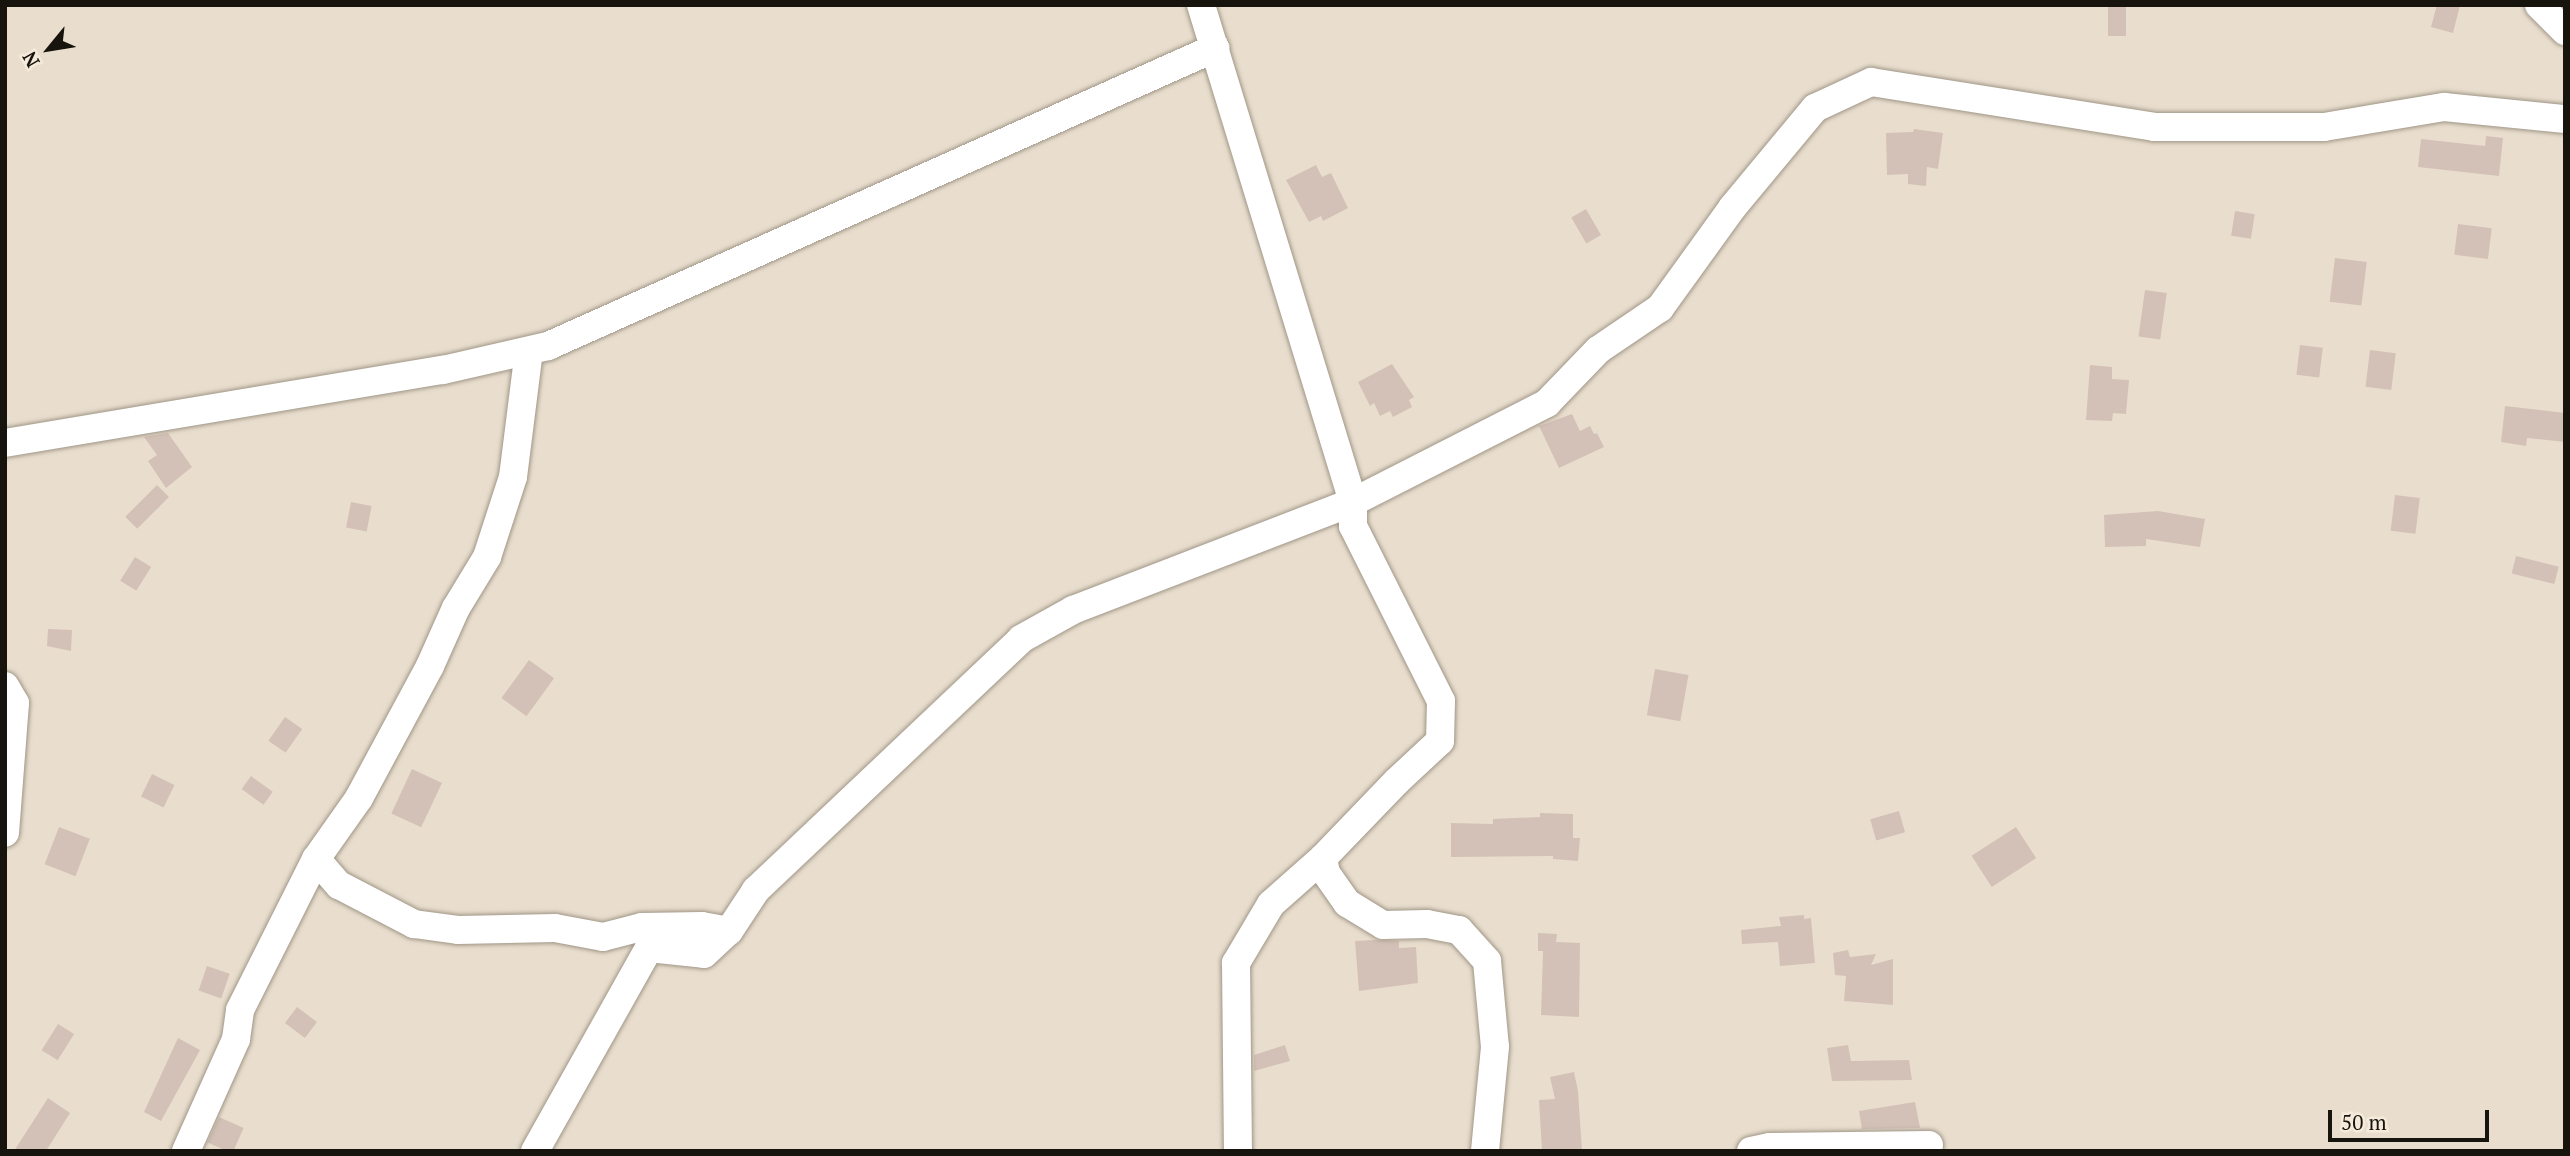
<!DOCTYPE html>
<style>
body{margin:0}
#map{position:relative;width:2570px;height:1156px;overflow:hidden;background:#e9dece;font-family:"PT Serif",serif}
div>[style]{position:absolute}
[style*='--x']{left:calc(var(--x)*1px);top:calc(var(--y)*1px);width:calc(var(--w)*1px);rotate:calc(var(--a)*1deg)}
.building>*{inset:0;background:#d3c1b7;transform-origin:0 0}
.roads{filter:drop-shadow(0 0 2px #a09687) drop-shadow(0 0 2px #a09687)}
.minor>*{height:28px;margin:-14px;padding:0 14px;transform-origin:14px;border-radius:14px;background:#fff}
span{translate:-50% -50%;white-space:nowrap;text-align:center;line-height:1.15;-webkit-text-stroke:6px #f6ebdb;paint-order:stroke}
.frame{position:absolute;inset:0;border:7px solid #17130d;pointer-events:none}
.north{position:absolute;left:14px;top:14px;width:70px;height:70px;-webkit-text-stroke:5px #f6ebdb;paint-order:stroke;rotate:240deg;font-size:19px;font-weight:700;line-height:28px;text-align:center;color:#17130d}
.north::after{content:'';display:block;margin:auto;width:24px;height:32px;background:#17130d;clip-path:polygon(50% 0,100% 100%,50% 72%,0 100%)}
.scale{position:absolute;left:2328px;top:1110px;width:161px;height:32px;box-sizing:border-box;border:4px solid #17130d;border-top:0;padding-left:9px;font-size:21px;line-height:24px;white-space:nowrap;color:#17130d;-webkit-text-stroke:5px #f6ebdb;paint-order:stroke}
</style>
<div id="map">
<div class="building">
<div style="left:2108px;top:5px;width:18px;height:31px"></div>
<div style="clip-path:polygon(2437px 5px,2460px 5px,2453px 33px,2431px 27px)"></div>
<div style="clip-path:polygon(1914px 129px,1943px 133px,1938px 169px,1927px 167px,1926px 186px,1908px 184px,1908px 174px,1887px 175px,1886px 133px,1913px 132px)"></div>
<div style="clip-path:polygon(2486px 136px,2503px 138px,2499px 176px,2418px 167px,2421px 139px,2485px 146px)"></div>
<div style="clip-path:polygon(1316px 165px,1322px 177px,1331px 173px,1348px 208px,1323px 221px,1321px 216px,1309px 222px,1286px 180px)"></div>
<div style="left:1586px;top:209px;width:30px;height:17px;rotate:60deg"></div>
<div style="left:2235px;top:211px;width:20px;height:25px;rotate:9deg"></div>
<div style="left:2458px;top:224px;width:34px;height:31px;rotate:7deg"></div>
<div style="left:2335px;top:258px;width:32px;height:44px;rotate:7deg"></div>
<div style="left:2145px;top:290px;width:22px;height:47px;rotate:8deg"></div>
<div style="left:2300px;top:345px;width:23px;height:30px;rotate:7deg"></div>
<div style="left:2370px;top:350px;width:26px;height:37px;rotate:7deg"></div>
<div style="clip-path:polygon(1392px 364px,1414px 397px,1409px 400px,1412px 407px,1393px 417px,1390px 411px,1380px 416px,1374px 403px,1370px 406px,1358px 382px)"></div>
<div style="clip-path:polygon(2090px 365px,2112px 367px,2112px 379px,2129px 380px,2126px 414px,2113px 413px,2112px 421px,2086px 420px)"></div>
<div style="clip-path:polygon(2505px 406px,2565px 413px,2565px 442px,2527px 438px,2526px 446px,2501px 442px)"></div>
<div style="clip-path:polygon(1572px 414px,1580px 431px,1590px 426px,1594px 434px,1597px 433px,1604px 447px,1559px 468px,1539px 426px)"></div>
<div style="clip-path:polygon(168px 433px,192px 467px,166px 488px,148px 461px,157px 455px,144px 437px)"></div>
<div style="left:157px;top:485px;width:17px;height:45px;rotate:45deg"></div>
<div style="left:2395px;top:495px;width:25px;height:36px;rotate:7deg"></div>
<div style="left:351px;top:502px;width:21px;height:26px;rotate:11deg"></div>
<div style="clip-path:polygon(2158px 511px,2205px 519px,2200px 547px,2146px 539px,2146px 546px,2105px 547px,2104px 515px)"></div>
<div style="left:2516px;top:556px;width:44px;height:18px;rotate:14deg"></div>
<div style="left:135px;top:557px;width:19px;height:28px;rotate:32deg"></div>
<div style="clip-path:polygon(48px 629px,72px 630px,71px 651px,47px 646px)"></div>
<div style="left:529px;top:660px;width:31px;height:47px;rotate:36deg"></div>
<div style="left:1655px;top:669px;width:34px;height:47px;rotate:10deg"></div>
<div style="left:285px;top:717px;width:21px;height:29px;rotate:35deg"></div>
<div style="left:412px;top:769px;width:33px;height:49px;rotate:25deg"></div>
<div style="left:152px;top:774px;width:25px;height:25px;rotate:26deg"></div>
<div style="left:251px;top:776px;width:27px;height:16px;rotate:36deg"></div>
<div style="left:1899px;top:811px;width:22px;height:30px;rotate:74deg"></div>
<div style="clip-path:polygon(1540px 813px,1573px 814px,1573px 838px,1580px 838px,1578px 861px,1553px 859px,1553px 856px,1451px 857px,1451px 823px,1493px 824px,1493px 819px,1540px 817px)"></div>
<div style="left:59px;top:827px;width:33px;height:40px;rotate:21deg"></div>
<div style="left:2016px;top:827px;width:37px;height:53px;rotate:57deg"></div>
<div style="clip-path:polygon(1804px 915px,1804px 919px,1811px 918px,1815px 963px,1780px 966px,1778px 942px,1742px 944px,1741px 930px,1781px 926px,1779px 917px)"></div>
<div style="clip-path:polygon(1538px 933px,1557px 934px,1556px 942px,1580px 943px,1579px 1017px,1541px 1015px,1543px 951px,1538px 951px)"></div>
<div style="clip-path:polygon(1375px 940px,1399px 941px,1399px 948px,1416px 947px,1418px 983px,1359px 991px,1355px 941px)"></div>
<div style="clip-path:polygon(1848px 950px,1850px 957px,1876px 954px,1871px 965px,1893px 959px,1893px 1005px,1844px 1001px,1846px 976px,1835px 975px,1833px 953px)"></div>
<div style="left:207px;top:966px;width:24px;height:26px;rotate:19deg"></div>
<div style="left:297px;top:1007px;width:25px;height:20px;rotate:37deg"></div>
<div style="left:58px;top:1024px;width:19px;height:31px;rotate:32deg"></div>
<div style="clip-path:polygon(178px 1038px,200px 1050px,161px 1121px,144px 1112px)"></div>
<div style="clip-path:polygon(1285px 1045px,1290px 1061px,1254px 1071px,1254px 1055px)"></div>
<div style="clip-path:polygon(1848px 1045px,1851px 1061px,1909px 1060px,1912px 1080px,1832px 1081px,1827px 1048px)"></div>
<div style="clip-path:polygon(1574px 1072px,1578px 1091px,1582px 1151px,1542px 1151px,1539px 1100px,1555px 1099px,1550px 1077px)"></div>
<div style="clip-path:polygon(48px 1098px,70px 1113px,46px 1151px,14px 1151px)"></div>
<div style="clip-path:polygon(1915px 1102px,1920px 1128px,1862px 1129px,1859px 1111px)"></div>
<div style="left:219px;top:1117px;width:27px;height:28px;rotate:24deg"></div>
</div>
<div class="roads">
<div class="minor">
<div style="--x:1201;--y:5;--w:520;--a:72.99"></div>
<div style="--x:1353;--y:502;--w:24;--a:90"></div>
<div style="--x:1353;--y:526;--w:196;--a:63.3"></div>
<div style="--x:1441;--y:701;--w:40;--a:91.4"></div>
<div style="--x:1440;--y:741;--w:59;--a:137.1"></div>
<div style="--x:1397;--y:781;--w:107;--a:133.9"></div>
<div style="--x:1323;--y:858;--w:69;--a:138.5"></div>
<div style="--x:1271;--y:904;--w:69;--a:120.7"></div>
<div style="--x:1236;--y:963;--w:188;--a:89.4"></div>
<div style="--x:2539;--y:5;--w:37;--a:45"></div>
<div style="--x:5;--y:443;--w:444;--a:-9.5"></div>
<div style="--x:443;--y:370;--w:108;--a:-12.9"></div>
<div style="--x:548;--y:346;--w:731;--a:-24.07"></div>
<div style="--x:5;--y:686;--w:20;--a:60"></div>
<div style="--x:15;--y:703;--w:130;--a:94.4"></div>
<div style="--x:1323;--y:858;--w:15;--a:79"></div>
<div style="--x:1326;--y:873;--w:37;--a:55"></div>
<div style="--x:1347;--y:903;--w:42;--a:31.4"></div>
<div style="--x:1383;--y:925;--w:44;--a:-1.3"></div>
<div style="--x:1427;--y:924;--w:33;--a:11"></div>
<div style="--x:1459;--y:930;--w:42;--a:47.9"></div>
<div style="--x:1487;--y:961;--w:86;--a:84.7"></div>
<div style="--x:1495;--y:1047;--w:104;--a:95.5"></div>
<div style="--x:316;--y:859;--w:35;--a:49"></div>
<div style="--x:339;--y:885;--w:85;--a:27.5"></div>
<div style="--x:414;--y:924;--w:44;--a:7.8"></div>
<div style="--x:458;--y:930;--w:97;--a:-1.2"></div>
<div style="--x:555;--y:928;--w:49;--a:10.6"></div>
<div style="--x:603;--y:937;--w:40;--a:-14.4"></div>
<div style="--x:642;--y:927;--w:60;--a:-1"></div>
<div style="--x:702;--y:926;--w:27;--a:10"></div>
<div style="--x:186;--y:1151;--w:123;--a:-65.9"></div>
<div style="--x:236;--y:1039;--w:29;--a:-82"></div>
<div style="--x:240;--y:1010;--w:169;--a:-63.3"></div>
<div style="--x:316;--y:859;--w:75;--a:-54.8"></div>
<div style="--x:359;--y:798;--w:150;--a:-61.7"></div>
<div style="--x:430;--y:666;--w:64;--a:-65.9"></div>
<div style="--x:456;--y:608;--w:60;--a:-58.7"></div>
<div style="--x:487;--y:557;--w:84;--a:-72"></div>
<div style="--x:513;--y:477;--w:127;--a:-82.8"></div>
<div style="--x:535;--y:1151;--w:233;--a:-60.7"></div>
<div style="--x:649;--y:948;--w:55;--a:6.2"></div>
<div style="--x:704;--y:954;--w:34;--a:-43"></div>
<div style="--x:729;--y:931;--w:49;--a:-56.6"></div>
<div style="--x:756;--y:890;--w:365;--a:-43.4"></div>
<div style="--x:1021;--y:639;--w:60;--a:-29.1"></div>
<div style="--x:1073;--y:610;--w:300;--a:-21.1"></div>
<div style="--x:1353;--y:502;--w:218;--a:-27"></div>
<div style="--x:1547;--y:403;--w:74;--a:-46.1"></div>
<div style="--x:1598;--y:350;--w:75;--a:-34.1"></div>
<div style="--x:1660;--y:308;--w:123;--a:-54.2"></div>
<div style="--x:1732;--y:208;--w:130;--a:-50.3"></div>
<div style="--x:1815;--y:108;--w:62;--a:-24.9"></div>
<div style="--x:1871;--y:82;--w:287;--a:9"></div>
<div style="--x:2154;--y:127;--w:170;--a:0"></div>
<div style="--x:2324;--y:127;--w:122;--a:-9.5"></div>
<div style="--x:2444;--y:107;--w:122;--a:5.7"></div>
<div style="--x:1751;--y:1151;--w:19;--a:-12"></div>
<div style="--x:1770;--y:1147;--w:159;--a:-0.7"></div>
</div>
</div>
<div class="frame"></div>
<div class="north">N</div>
<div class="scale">50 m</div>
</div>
